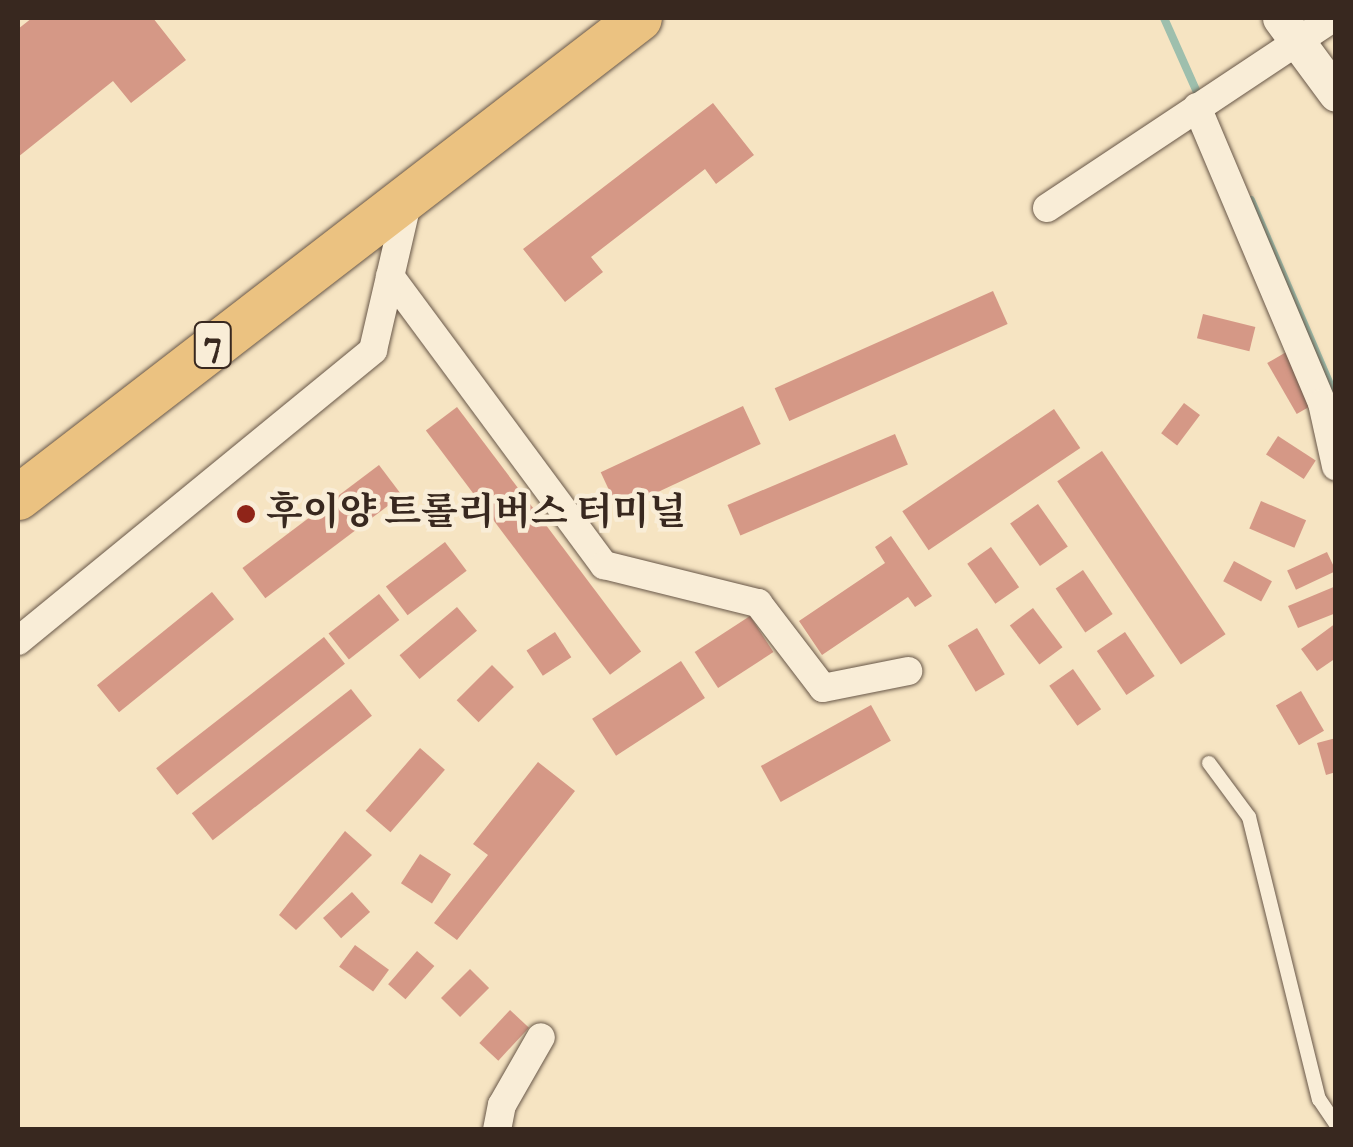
<!DOCTYPE html>
<meta charset="utf-8">
<style>
body{margin:0}
#map{position:relative;width:1353px;height:1147px;overflow:hidden;background:#f6e4c2;font-family:"IM FELL DW Pica","Noto Serif KR",serif}
div>[style]{position:absolute}
[style*='--x']{left:calc(var(--x)*1px);top:calc(var(--y)*1px);width:calc(var(--w)*1px);rotate:calc(var(--a)*1deg)}
.stream>*{height:8px;margin:-4px;padding:0 4px;transform-origin:4px;border-radius:4px;background:#9ebfad}
.building>*{inset:0;background:#d59886;transform-origin:0 0}
.roads{filter:drop-shadow(0 0 2px #685748) drop-shadow(0 0 2px #685748)}
.service>*{height:14px;margin:-7px;padding:0 7px;transform-origin:7px;border-radius:7px;background:#f9edd7}
.minor>*{height:28px;margin:-14px;padding:0 14px;transform-origin:14px;border-radius:14px;background:#f9edd7}
.tertiary>*{height:35px;margin:-17.5px;padding:0 17.5px;transform-origin:17.5px;border-radius:17.5px;background:#f9edd7}
.trunk>*{height:45px;margin:-22.5px;padding:0 22.5px;transform-origin:22.5px;border-radius:22.5px;background:#ebc281}
.dots>*{width:28px;height:28px;translate:-50% -50%;box-sizing:border-box;border:5px solid #f9edd7;border-radius:50%}
span{translate:-50% -50%;white-space:nowrap;text-align:center;line-height:1.15;-webkit-text-stroke:9px #f9edd7;paint-order:stroke}
.shield-label span{padding:2px 8px;background:#f9edd7;border:2px solid;border-radius:8px;-webkit-text-stroke-width:0}
.shield-label{font-size:35px;color:#38281f;font-weight:700}
.poi-label{font-size:38px;color:#38281f;font-weight:700}
.left{translate:0 -50%;text-align:left}
.frame{position:absolute;inset:0;border:20px solid #38281f;pointer-events:none}
</style>
<div id="map">
<div class="stream">
<div style="--x:1164;--y:18;--w:89;--a:66"></div>
<div style="--x:1251;--y:200;--w:215;--a:66.8"></div>
</div>
<div class="building">
<div style="clip-path:polygon(32px 18px,153px 18px,186px 60px,131px 103px,113px 81px,18px 157px,18px 29px)"></div>
<div style="clip-path:polygon(713px 103px,754px 155px,716px 184px,705px 169px,591px 257px,603px 272px,565px 302px,523px 249px)"></div>
<div style="left:993px;top:291px;width:36px;height:239px;rotate:66deg"></div>
<div style="left:1203px;top:314px;width:54px;height:25px;rotate:14deg"></div>
<div style="left:1288px;top:351px;width:59px;height:24px;rotate:60deg"></div>
<div style="left:1184px;top:403px;width:20px;height:38px;rotate:37deg"></div>
<div style="left:743px;top:406px;width:42px;height:157px;rotate:65deg"></div>
<div style="left:457px;top:407px;width:306px;height:39px;rotate:53deg"></div>
<div style="left:1054px;top:409px;width:47px;height:183px;rotate:56deg"></div>
<div style="left:895px;top:434px;width:33px;height:182px;rotate:67deg"></div>
<div style="left:1278px;top:436px;width:45px;height:22px;rotate:33deg"></div>
<div style="left:1102px;top:451px;width:221px;height:54px;rotate:56deg"></div>
<div style="left:379px;top:465px;width:38px;height:171px;rotate:53deg"></div>
<div style="left:1261px;top:501px;width:49px;height:30px;rotate:23deg"></div>
<div style="left:1038px;top:504px;width:52px;height:34px;rotate:55deg"></div>
<div style="clip-path:polygon(891px 536px,932px 596px,915px 607px,908px 597px,822px 655px,799px 621px,885px 563px,875px 547px)"></div>
<div style="left:445px;top:542px;width:36px;height:74px;rotate:53deg"></div>
<div style="left:991px;top:547px;width:49px;height:29px;rotate:55deg"></div>
<div style="left:1327px;top:552px;width:21px;height:44px;rotate:65deg"></div>
<div style="left:1234px;top:561px;width:43px;height:23px;rotate:28deg"></div>
<div style="left:1083px;top:570px;width:53px;height:33px;rotate:56deg"></div>
<div style="clip-path:polygon(1336px 586px,1336px 613px,1298px 628px,1288px 606px)"></div>
<div style="left:212px;top:592px;width:35px;height:148px;rotate:51deg"></div>
<div style="left:379px;top:594px;width:33px;height:64px;rotate:52deg"></div>
<div style="left:457px;top:607px;width:31px;height:75px;rotate:50deg"></div>
<div style="left:1033px;top:608px;width:49px;height:29px;rotate:53deg"></div>
<div style="left:750px;top:616px;width:43px;height:66px;rotate:57deg"></div>
<div style="clip-path:polygon(1336px 623px,1336px 658px,1317px 671px,1301px 649px)"></div>
<div style="left:977px;top:628px;width:54px;height:34px;rotate:59deg"></div>
<div style="left:555px;top:632px;width:30px;height:34px;rotate:57deg"></div>
<div style="left:1125px;top:632px;width:53px;height:34px;rotate:56deg"></div>
<div style="left:324px;top:637px;width:34px;height:213px;rotate:52deg"></div>
<div style="left:681px;top:661px;width:44px;height:106px;rotate:57deg"></div>
<div style="left:492px;top:665px;width:31px;height:50px;rotate:45deg"></div>
<div style="left:1073px;top:669px;width:49px;height:29px;rotate:55deg"></div>
<div style="left:351px;top:689px;width:34px;height:202px;rotate:52deg"></div>
<div style="left:1301px;top:691px;width:46px;height:29px;rotate:60deg"></div>
<div style="left:871px;top:705px;width:41px;height:126px;rotate:61deg"></div>
<div style="clip-path:polygon(1336px 738px,1336px 772px,1326px 775px,1317px 743px)"></div>
<div style="left:420px;top:748px;width:33px;height:83px;rotate:41deg"></div>
<div style="clip-path:polygon(538px 762px,575px 791px,457px 940px,434px 923px,488px 855px,473px 844px)"></div>
<div style="clip-path:polygon(345px 831px,372px 855px,296px 930px,279px 915px)"></div>
<div style="left:420px;top:854px;width:37px;height:35px;rotate:33deg"></div>
<div style="left:352px;top:892px;width:27px;height:39px;rotate:48deg"></div>
<div style="left:355px;top:945px;width:42px;height:27px;rotate:36deg"></div>
<div style="left:417px;top:951px;width:23px;height:44px;rotate:41deg"></div>
<div style="left:470px;top:969px;width:27px;height:41px;rotate:45deg"></div>
<div style="left:510px;top:1010px;width:26px;height:45px;rotate:43deg"></div>
</div>
<div class="roads">
<div class="service">
<div style="--x:1209;--y:763;--w:67;--a:53.5"></div>
<div style="--x:1249;--y:817;--w:291;--a:76.1"></div>
<div style="--x:1319;--y:1099;--w:30;--a:56"></div>
</div>
<div class="minor">
<div style="--x:1197;--y:107;--w:321;--a:67.1"></div>
<div style="--x:1322;--y:403;--w:65;--a:77.5"></div>
<div style="--x:1047;--y:208;--w:343;--a:-33.6"></div>
<div style="--x:390;--y:276;--w:360;--a:53.5"></div>
<div style="--x:604;--y:565;--w:159;--a:13.9"></div>
<div style="--x:758;--y:603;--w:107;--a:52.6"></div>
<div style="--x:823;--y:688;--w:87;--a:-11.3"></div>
<div style="--x:18;--y:641;--w:459;--a:-39.3"></div>
<div style="--x:373;--y:350;--w:159;--a:-76.9"></div>
<div style="--x:497;--y:1130;--w:25;--a:-79"></div>
<div style="--x:502;--y:1105;--w:78;--a:-60.2"></div>
</div>
<div class="tertiary">
<div style="--x:1280;--y:18;--w:94;--a:53.6"></div>
</div>
<div class="trunk">
<div style="--x:18;--y:497;--w:784;--a:-37.64"></div>
</div>
</div>
<div class="dots">
<div style="left:246px;top:514px;background:#8f2418"></div>
</div>
<div class="shield-label">
<span style="left:213px;top:345px">7</span>
</div>
<div class="poi-label">
<span class="left" style="left:266px;top:514px">후이양 트롤리버스 터미널</span>
</div>
<div class="frame"></div>
</div>
